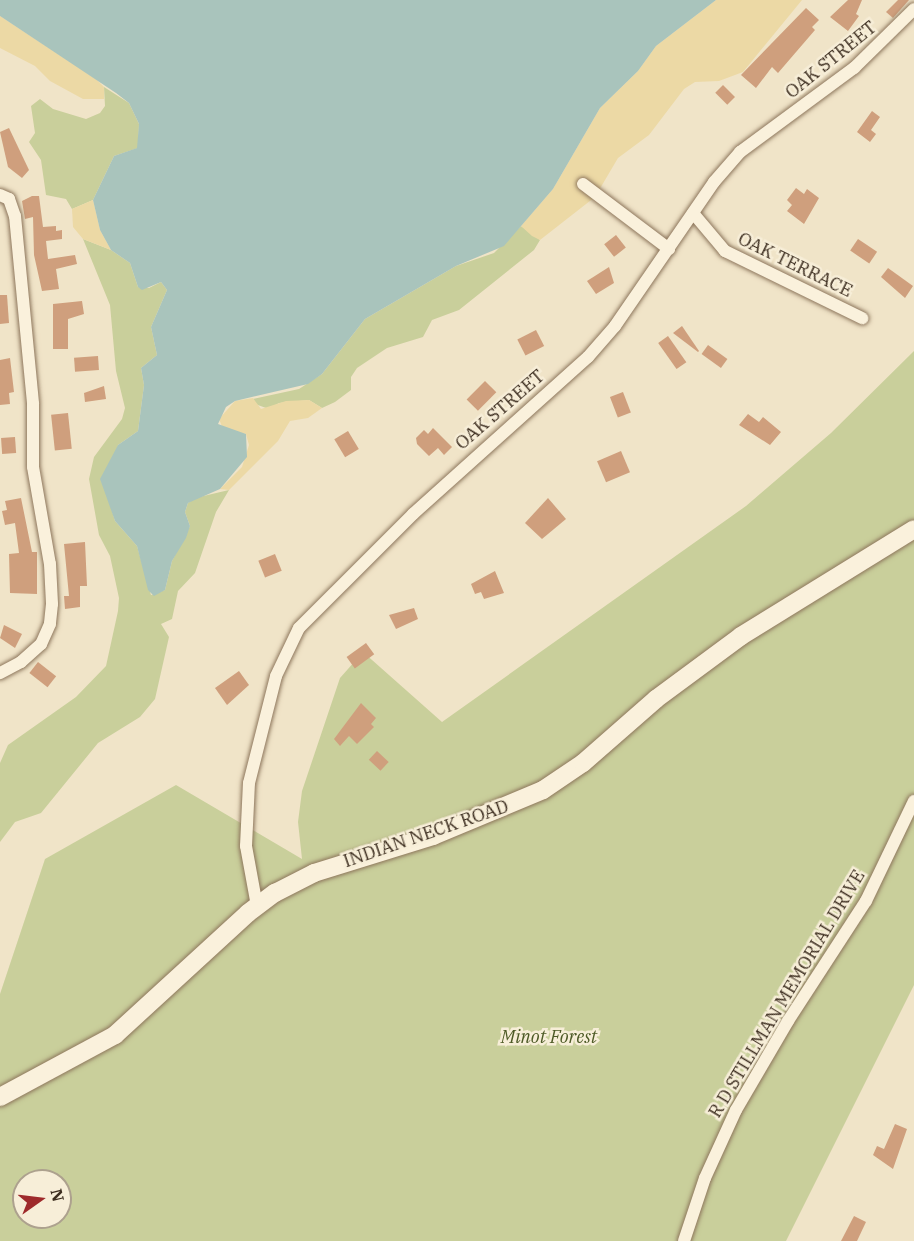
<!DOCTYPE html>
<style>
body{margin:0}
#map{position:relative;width:914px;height:1241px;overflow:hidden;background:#f0e4c8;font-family:"IBM Plex Serif",serif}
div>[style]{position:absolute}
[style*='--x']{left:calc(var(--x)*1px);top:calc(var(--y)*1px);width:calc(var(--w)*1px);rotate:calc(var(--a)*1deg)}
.green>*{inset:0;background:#c9cf9b}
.sand>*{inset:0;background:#ecd9a5}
.water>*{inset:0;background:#a9c4bc}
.building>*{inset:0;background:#cf9f7d;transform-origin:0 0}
.roads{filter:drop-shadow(0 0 2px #8d765c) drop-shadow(0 0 2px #8d765c)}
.street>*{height:12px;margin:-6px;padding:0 6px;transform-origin:6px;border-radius:6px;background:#faf1dc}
.secondary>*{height:18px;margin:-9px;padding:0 9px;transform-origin:9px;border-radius:9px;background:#faf1dc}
span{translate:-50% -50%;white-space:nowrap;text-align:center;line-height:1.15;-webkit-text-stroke:5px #f7eed8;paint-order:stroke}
.street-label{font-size:18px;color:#3d2e20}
.park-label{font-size:18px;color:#4d5a26;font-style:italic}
.north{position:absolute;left:12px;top:1169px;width:60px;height:60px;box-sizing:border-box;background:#f7eed8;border:2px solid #ada18e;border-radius:50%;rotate:76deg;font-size:16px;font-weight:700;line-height:24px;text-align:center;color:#3d2e20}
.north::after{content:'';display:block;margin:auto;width:21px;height:27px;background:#9e2a2b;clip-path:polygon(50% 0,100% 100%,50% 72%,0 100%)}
</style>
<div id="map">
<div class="green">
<div style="clip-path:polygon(104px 87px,129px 103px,139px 124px,138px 148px,114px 156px,93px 200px,72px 209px,66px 199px,46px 195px,41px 160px,29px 142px,35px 133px,31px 106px,40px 99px,53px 109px,86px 119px,100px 113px,105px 106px)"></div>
<div style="clip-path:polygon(521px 226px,540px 240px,534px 250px,459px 310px,432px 320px,423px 337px,387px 348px,357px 368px,351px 377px,351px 390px,335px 402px,322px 408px,309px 400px,279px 403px,269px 409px,255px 404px,253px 399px,299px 389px,322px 374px,365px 319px,456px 266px,494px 253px)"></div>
<div style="clip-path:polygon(83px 239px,111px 250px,130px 263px,138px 287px,149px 288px,161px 282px,167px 290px,151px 327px,157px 355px,141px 368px,144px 385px,138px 431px,118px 445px,110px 504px,115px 521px,137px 546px,151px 595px,165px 590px,172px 561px,190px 526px,185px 512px,188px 503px,195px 498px,229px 490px,216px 512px,195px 573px,178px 591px,172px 619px,161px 624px,169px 637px,155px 699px,140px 717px,98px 743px,41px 813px,15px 822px,0 842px,0 763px,8px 745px,76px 697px,106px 666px,118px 611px,119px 598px,110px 556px,99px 535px,89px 479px,94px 457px,122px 419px,125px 408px,116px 371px,110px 305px)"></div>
<div style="clip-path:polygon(evenodd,914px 351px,914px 985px,786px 1241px,0 1241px,0 994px,45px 859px,176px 785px,302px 859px,298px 822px,302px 791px,340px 678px,363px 652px,442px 722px,746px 506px,831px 433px,914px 351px,24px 1181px,60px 1181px,60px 1217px,24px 1217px,24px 1181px)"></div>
</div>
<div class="sand">
<div style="clip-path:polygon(716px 0,802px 0,743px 72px,719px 81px,695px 82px,684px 89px,649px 135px,618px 158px,595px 197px,540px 240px,532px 236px,521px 226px,553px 189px,600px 108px,638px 71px,656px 46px)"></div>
<div style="clip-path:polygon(0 16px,96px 79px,104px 87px,104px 99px,83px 99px,50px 81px,35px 66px,0 48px)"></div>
<div style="clip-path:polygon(93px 200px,100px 230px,111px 250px,83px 239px,73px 227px,72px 209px)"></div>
<div style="clip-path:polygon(253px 398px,261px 409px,286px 401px,309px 400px,322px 408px,308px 418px,290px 421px,278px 441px,229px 490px,220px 489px,242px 467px,249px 445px,246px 434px,223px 429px,219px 419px,235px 401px)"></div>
</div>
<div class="water">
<div style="clip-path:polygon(0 0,716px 0,656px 46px,638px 71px,600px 108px,553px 189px,504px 246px,456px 266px,365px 319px,322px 374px,308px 384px,235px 401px,226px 407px,218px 424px,246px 434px,247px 457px,220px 489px,188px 503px,185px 512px,190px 526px,186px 538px,172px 561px,165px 590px,154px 596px,148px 590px,137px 546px,115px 521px,100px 479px,118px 445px,138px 431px,144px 385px,141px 368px,157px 355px,151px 327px,167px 290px,161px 282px,142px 290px,138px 287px,130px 263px,111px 250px,100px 230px,93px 200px,114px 156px,137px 148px,139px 124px,129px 103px,116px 93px,0 16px)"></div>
</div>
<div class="building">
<div style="clip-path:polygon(848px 0,862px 0,856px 14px,859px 16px,848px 31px,830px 17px)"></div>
<div style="clip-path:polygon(898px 0,909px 0,893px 18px,886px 12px)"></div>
<div style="clip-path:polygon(806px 8px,819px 20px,812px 27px,815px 30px,778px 73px,772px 67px,756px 88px,741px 75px)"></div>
<div style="left:723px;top:85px;width:17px;height:11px;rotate:45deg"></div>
<div style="clip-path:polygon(872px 111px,880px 117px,871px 130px,876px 134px,870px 142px,857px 132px)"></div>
<div style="clip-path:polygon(9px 128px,29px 170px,22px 178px,8px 167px,0 132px)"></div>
<div style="clip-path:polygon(796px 188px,804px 194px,807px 189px,819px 198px,804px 224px,787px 211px,792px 205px,787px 200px)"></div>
<div style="clip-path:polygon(32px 196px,39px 196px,43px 227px,56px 226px,56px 231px,62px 230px,62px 239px,46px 241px,48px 259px,75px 255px,77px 264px,56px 269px,59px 289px,42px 291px,34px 255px,33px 217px,25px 219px,22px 201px)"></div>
<div style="left:616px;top:235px;width:16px;height:15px;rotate:52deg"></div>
<div style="left:858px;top:239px;width:23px;height:14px;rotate:34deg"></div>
<div style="clip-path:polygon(609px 267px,614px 283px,596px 294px,587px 281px)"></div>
<div style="clip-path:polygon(888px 268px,913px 286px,905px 298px,881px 277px)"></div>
<div style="clip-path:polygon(0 295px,7px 295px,9px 323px,0 324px)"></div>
<div style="clip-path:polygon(82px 301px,84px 314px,68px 319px,68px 349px,53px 349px,53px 304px)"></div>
<div style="clip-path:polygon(682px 326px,699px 351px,698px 352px,673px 333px)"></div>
<div style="left:536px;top:330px;width:18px;height:21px;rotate:63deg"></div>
<div style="left:668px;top:336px;width:32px;height:12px;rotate:55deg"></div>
<div style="left:708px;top:345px;width:24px;height:11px;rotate:36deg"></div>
<div style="left:98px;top:356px;width:14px;height:24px;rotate:86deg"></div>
<div style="clip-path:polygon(10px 358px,14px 392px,9px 393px,10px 404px,0 405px,0 360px)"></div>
<div style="left:485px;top:381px;width:16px;height:26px;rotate:45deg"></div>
<div style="clip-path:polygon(104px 386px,106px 399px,85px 402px,84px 393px)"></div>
<div style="left:623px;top:392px;width:22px;height:14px;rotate:69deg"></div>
<div style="left:68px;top:413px;width:36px;height:17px;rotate:84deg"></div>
<div style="clip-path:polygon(748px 414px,759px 422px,763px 417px,781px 432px,770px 445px,739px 425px)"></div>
<div style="clip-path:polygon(433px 428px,452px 447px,444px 455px,438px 448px,429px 456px,417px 444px,416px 438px,424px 430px,428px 434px)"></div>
<div style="left:348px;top:431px;width:21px;height:16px;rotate:59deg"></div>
<div style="left:15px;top:437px;width:16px;height:14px;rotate:86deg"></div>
<div style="left:621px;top:451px;width:23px;height:26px;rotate:67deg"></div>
<div style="clip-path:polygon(21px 498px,32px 552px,37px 552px,37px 594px,10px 593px,9px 554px,19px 553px,15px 523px,5px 525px,2px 511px,7px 510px,5px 501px)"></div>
<div style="clip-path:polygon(548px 498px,566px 519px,542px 539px,525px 523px)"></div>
<div style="clip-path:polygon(85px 542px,87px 586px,80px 586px,80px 607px,65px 609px,64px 596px,69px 596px,64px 544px)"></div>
<div style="left:275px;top:554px;width:18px;height:18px;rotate:68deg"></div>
<div style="clip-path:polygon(495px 571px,504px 593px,484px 599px,481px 592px,475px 594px,471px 584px)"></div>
<div style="clip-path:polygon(414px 608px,418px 619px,396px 629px,389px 615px)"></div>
<div style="clip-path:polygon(4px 625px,22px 634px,15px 648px,0 638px)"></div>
<div style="left:366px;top:643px;width:14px;height:24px;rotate:54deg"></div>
<div style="left:38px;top:662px;width:23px;height:14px;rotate:38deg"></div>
<div style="clip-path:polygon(239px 671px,249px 685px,227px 705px,215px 688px)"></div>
<div style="clip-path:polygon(361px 703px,376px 718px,371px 724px,374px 727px,357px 744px,349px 736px,340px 746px,334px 739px)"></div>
<div style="left:377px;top:751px;width:16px;height:12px;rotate:43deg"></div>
<div style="clip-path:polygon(895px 1124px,907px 1129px,893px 1169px,873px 1155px,877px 1146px,884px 1149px)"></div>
<div style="clip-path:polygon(854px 1216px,866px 1222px,857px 1241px,841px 1241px)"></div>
</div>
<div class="roads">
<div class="street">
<div style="--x:583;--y:184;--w:108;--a:37.1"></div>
<div style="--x:0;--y:195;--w:10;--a:24"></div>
<div style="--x:9;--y:199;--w:18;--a:71"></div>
<div style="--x:15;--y:216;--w:189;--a:84.5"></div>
<div style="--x:33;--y:404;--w:63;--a:90"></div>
<div style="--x:33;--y:467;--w:98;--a:80.1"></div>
<div style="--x:50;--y:564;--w:40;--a:87.1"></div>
<div style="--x:52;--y:604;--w:20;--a:96"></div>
<div style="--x:50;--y:624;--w:22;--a:114"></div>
<div style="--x:41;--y:644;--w:27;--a:138"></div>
<div style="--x:21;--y:662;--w:24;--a:152"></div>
<div style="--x:693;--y:213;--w:50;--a:49.9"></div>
<div style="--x:725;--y:251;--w:153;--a:26.1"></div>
<div style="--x:257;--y:906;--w:61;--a:-100.4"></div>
<div style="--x:246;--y:846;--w:63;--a:-87.3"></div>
<div style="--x:249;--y:783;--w:110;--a:-75.8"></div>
<div style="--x:276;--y:676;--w:53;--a:-64.4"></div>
<div style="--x:299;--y:628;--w:161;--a:-45"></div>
<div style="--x:413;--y:514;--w:235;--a:-41.9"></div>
<div style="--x:588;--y:357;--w:41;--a:-48.9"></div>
<div style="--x:615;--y:326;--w:175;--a:-55.5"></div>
<div style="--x:714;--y:182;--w:40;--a:-49"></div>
<div style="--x:740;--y:152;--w:142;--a:-36.4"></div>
<div style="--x:854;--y:68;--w:84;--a:-44.5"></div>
<div style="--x:684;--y:1241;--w:66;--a:-71.6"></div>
<div style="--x:705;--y:1178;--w:75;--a:-65.5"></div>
<div style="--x:736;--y:1110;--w:103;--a:-59.7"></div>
<div style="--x:788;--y:1021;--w:143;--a:-57"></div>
<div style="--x:866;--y:901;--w:111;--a:-64.4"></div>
</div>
<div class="secondary">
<div style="--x:0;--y:1097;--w:131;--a:-28.3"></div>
<div style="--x:115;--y:1035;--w:180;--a:-42.5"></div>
<div style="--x:248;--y:913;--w:34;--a:-37"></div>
<div style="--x:275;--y:893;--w:44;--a:-27.1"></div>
<div style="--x:314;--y:873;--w:125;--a:-17.3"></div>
<div style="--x:433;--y:836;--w:119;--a:-22.7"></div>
<div style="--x:543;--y:790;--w:48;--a:-34"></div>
<div style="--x:583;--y:763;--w:97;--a:-41.2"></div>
<div style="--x:656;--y:699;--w:106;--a:-36.5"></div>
<div style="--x:741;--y:636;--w:203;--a:-31.7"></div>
</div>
</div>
<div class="street-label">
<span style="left:831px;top:60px;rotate:-39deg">OAK STREET</span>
<span style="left:795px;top:265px;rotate:26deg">OAK TERRACE</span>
<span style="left:500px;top:410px;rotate:-41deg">OAK STREET</span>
<span style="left:426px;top:834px;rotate:-19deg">INDIAN NECK ROAD</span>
<span style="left:787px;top:994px;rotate:-59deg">R D STILLMAN MEMORIAL DRIVE</span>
</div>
<div class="park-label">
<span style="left:549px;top:1037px">Minot Forest</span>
</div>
<div class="north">N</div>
</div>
